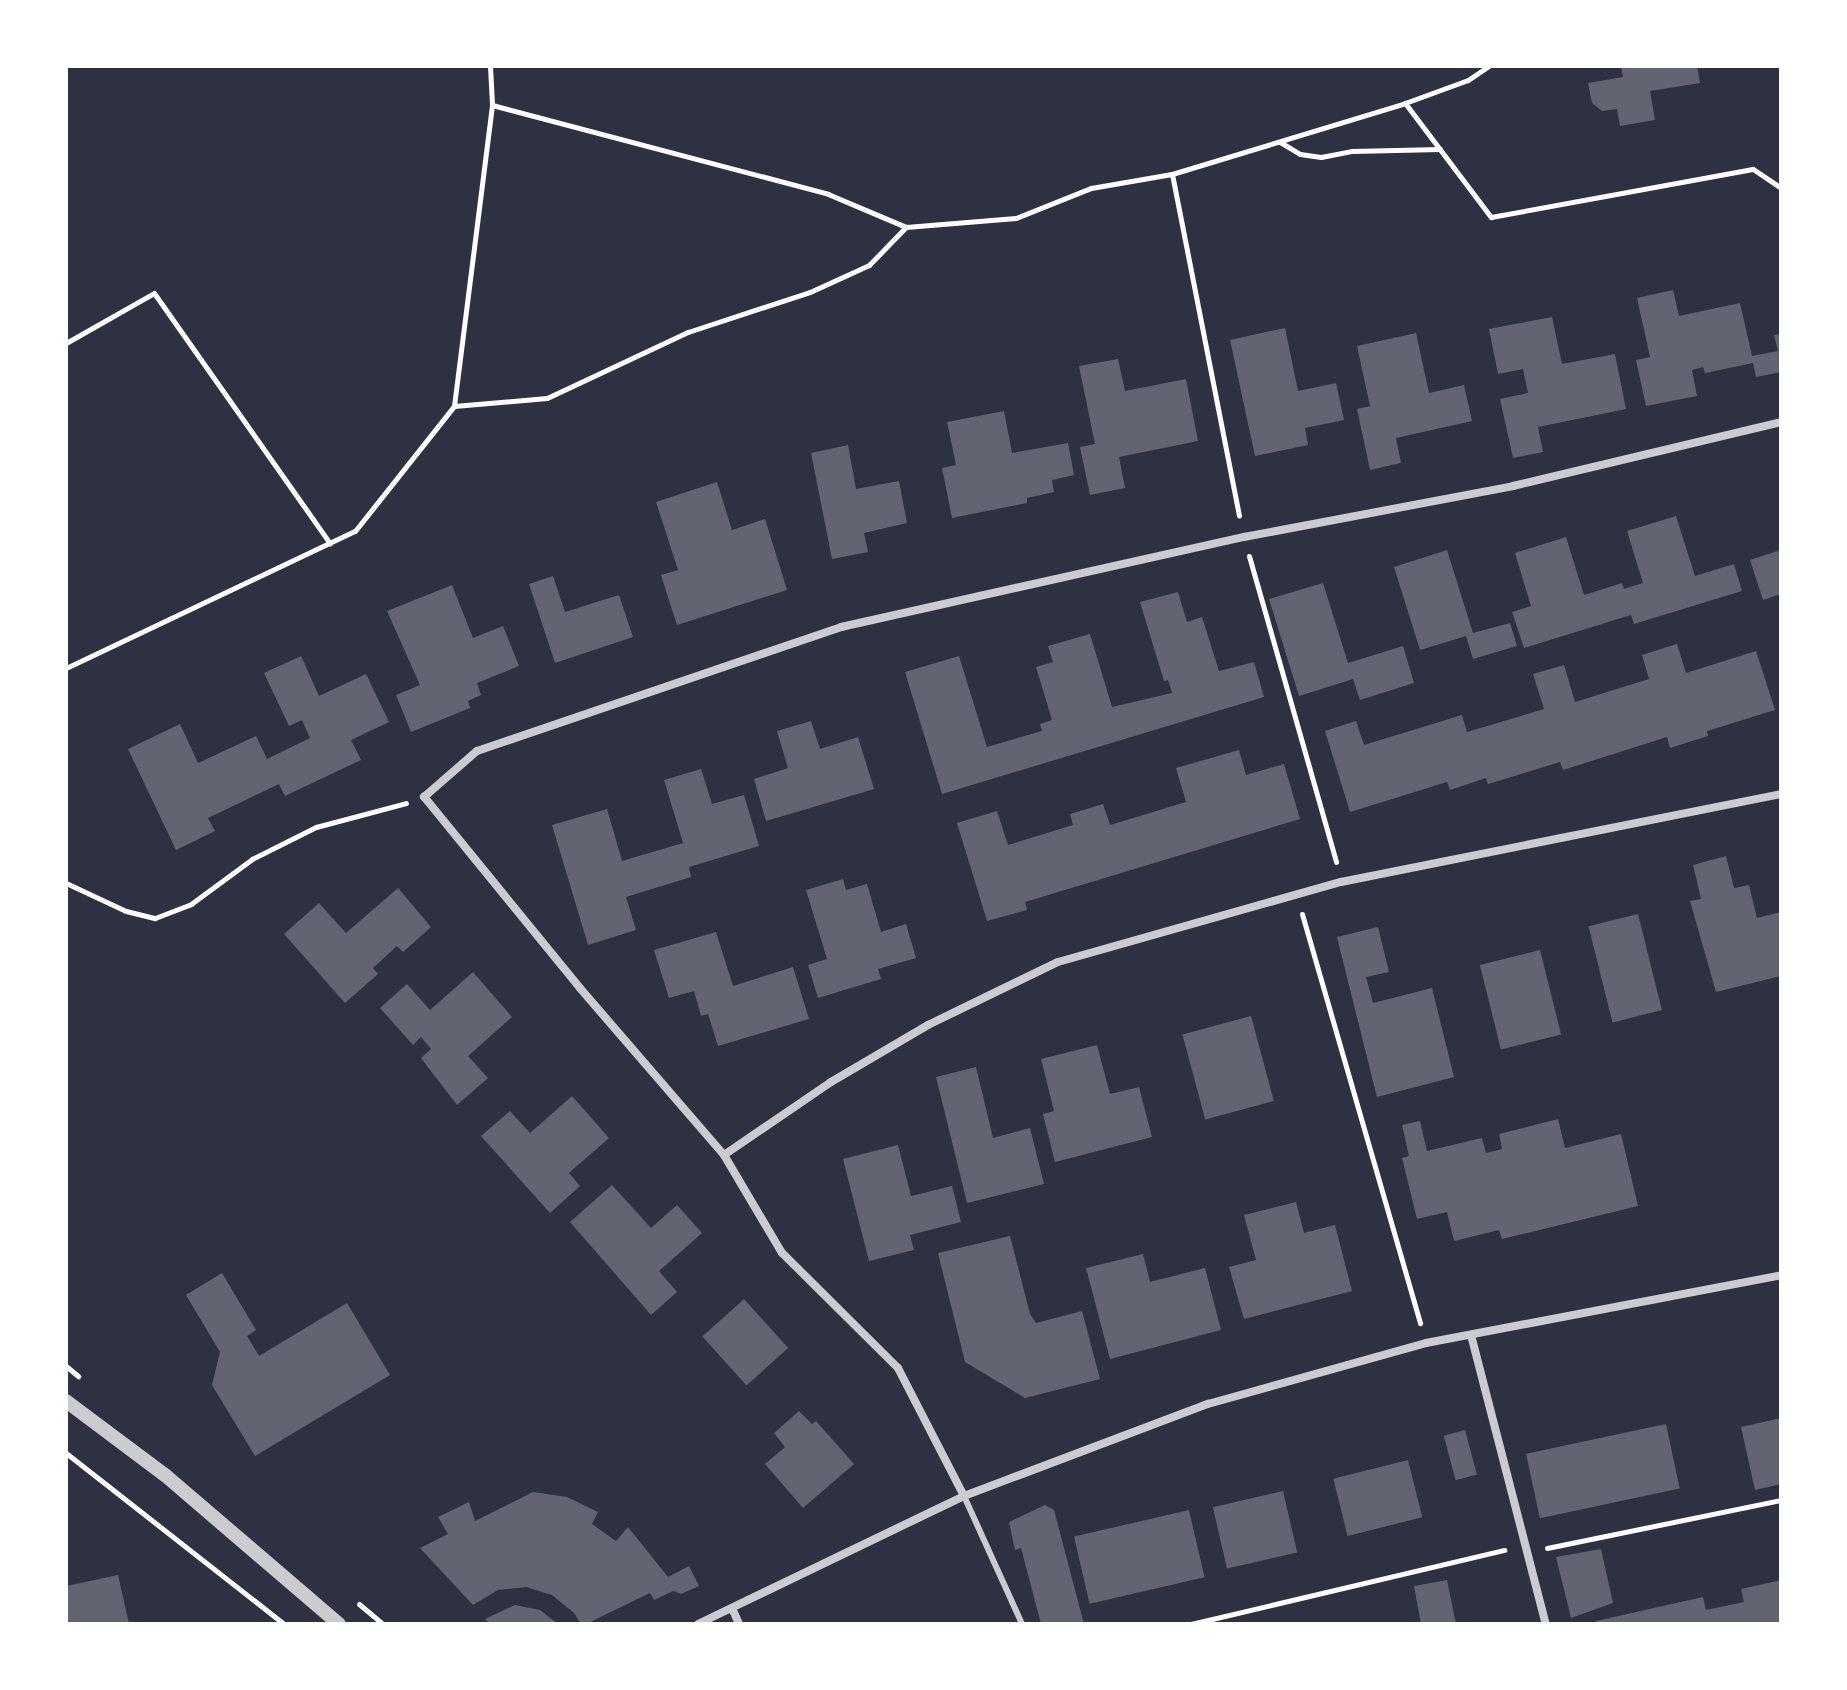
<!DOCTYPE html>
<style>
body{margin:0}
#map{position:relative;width:1847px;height:1690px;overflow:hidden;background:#2d3142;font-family:Inter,sans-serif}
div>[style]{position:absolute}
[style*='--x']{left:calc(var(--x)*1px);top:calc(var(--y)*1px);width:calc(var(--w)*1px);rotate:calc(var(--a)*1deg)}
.building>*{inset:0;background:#626471;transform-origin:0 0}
.path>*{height:5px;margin:-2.5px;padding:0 2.5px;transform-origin:2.5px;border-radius:2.5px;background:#fff}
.service>*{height:6px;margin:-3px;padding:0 3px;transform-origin:3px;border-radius:3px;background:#caccd0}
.minor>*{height:8px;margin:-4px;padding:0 4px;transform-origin:4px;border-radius:4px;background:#caccd0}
.tertiary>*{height:14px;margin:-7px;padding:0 7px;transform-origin:7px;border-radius:7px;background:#caccd0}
span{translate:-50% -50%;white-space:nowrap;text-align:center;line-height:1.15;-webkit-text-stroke:7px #fff;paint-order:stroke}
.frame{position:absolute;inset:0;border:68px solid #fff;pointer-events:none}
</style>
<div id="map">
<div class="building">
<div style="clip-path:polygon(1621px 66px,1697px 66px,1700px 83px,1650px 91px,1655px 120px,1620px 126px,1617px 109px,1602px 111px,1592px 103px,1588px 83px,1623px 77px)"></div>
<div style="clip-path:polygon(1673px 290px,1679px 316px,1740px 303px,1752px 356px,1778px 351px,1774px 335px,1781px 334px,1781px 372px,1756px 377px,1753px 363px,1705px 373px,1703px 367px,1692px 370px,1697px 396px,1646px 406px,1636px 360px,1650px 357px,1637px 298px)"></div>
<div style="clip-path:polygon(1552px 317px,1562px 364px,1615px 354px,1626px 409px,1538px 427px,1543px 452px,1513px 458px,1500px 399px,1528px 393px,1523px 369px,1498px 374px,1489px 329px)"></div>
<div style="clip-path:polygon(1285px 328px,1298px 391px,1336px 383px,1344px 420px,1305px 428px,1308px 445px,1255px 456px,1230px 340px)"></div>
<div style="clip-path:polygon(1416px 333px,1429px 393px,1464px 385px,1472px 421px,1396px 438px,1401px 463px,1370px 470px,1357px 409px,1370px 406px,1357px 346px)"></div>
<div style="clip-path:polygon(1118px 359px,1125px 391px,1186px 379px,1198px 441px,1119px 457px,1125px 488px,1090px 495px,1080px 447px,1095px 444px,1079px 366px)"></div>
<div style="clip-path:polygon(1004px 411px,1012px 453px,1068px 443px,1074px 475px,1052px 480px,1054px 492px,1027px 498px,1027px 503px,952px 518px,942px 468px,956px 465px,947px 422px)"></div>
<div style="clip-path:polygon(848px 445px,856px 489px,899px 481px,907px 523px,864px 533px,868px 552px,832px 559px,811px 453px)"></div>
<div style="clip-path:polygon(717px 482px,732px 530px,765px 519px,787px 590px,677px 625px,661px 575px,678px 570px,656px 502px)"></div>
<div style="clip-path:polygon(1676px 516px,1695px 576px,1734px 564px,1742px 591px,1634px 624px,1631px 615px,1524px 648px,1512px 612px,1531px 606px,1515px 553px,1566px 537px,1584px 595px,1622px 583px,1624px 589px,1643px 583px,1627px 531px)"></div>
<div style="clip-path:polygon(1447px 550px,1473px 633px,1510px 623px,1517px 646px,1473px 659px,1466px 636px,1420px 650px,1394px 567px)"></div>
<div style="clip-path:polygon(1781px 550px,1781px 594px,1763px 600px,1750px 560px)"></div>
<div style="clip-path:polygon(553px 576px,565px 612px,619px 595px,633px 637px,555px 663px,529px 584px)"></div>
<div style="clip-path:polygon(1323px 583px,1348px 663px,1403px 646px,1414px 683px,1360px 700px,1353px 679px,1299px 696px,1269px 599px)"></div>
<div style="clip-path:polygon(452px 585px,473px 638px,503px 626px,519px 666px,477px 683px,481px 695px,468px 701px,470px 708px,411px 732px,396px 695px,420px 685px,387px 611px)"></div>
<div style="clip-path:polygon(1178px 592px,1187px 622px,1202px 617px,1219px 671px,1254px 662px,1264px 697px,942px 794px,905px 672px,959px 656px,987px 747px,1042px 731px,1040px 724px,1052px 720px,1036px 667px,1053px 662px,1048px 646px,1090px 634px,1112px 707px,1172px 693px,1168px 680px,1164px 681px,1140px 602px)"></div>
<div style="clip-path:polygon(1677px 644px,1686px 673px,1756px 651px,1775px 710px,1707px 731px,1708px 736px,1670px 748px,1667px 737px,1563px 770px,1560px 762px,1488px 784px,1486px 778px,1450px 790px,1447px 782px,1350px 812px,1325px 731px,1356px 721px,1364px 745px,1462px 715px,1467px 732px,1544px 709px,1533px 674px,1564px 665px,1575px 702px,1649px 679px,1642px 655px)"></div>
<div style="clip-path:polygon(301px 656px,319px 696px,366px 674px,389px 722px,351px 740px,361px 760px,285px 796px,279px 784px,208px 818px,215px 831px,176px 850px,128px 749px,180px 724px,198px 763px,256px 736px,267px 759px,310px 738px,302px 720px,289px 726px,264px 673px)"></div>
<div style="clip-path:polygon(811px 721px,820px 749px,858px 737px,874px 789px,766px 821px,754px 779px,788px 768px,777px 731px)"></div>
<div style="clip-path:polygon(1239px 750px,1246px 775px,1284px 764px,1300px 819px,1025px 902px,1027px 910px,987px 921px,957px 823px,997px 811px,1008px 845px,1073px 825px,1070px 814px,1103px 804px,1110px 825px,1186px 802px,1176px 768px)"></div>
<div style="clip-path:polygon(701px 769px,712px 804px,744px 795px,759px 846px,689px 867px,691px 877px,626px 897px,636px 930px,588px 945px,552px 825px,607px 809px,622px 861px,683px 843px,664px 780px)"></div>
<div style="clip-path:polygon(1726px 856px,1734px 888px,1749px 885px,1757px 918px,1781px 912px,1781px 976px,1716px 992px,1690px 901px,1701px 899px,1693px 865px)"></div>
<div style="clip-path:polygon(843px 879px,846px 890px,867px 884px,881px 932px,906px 924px,916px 958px,878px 969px,881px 979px,818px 998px,808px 965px,827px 959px,806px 890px)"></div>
<div style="clip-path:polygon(398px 888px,431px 927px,403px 952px,397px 946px,373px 968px,378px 974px,345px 1003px,284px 934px,319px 903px,346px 933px)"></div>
<div style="left:1638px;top:914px;width:99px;height:51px;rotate:76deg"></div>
<div style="clip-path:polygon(1378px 927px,1389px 972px,1366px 977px,1373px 1003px,1432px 988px,1454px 1077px,1377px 1097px,1337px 937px)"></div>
<div style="clip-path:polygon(716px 932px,733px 986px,793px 967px,809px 1019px,718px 1046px,708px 1014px,701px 1016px,694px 991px,669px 998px,654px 950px)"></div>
<div style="left:1540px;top:950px;width:87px;height:62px;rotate:76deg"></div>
<div style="clip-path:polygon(473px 972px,512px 1017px,468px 1056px,488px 1078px,457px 1105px,421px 1058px,431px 1049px,421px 1037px,413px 1045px,380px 1008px,407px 984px,430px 1010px)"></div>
<div style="left:1251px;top:1016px;width:88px;height:71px;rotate:75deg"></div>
<div style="clip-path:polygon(1097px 1045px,1110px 1094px,1139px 1087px,1152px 1137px,1055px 1162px,1043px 1114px,1054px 1111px,1041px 1059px)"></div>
<div style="clip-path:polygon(976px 1067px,993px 1138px,1030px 1128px,1044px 1184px,967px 1203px,936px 1077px)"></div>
<div style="clip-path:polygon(572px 1096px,609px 1138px,569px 1173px,580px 1186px,550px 1213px,481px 1136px,510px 1111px,530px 1133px)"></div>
<div style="clip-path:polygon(1558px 1119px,1565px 1148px,1621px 1134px,1638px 1206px,1502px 1239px,1499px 1230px,1454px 1241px,1447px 1212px,1417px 1219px,1402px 1158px,1409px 1156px,1402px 1125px,1420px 1121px,1427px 1151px,1482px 1138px,1486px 1153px,1502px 1149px,1499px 1134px)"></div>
<div style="clip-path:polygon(898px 1145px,911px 1196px,952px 1186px,961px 1222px,910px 1235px,914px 1250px,869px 1261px,843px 1159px)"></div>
<div style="clip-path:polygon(612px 1185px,651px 1228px,677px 1205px,702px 1233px,659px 1271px,677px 1292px,651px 1315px,570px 1222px)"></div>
<div style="clip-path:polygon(1296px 1202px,1304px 1233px,1335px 1225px,1352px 1291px,1244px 1319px,1229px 1267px,1256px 1260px,1244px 1215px)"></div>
<div style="clip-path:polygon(1010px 1236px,1030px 1314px,1036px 1323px,1082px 1311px,1100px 1379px,1025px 1398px,965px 1362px,938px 1253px)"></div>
<div style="clip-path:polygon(1143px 1254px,1150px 1282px,1205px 1268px,1221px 1330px,1110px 1359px,1086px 1268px)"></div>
<div style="clip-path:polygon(222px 1273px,256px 1330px,247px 1336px,259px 1356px,347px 1303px,390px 1375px,255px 1456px,212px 1385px,220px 1352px,186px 1295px)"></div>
<div style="left:744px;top:1299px;width:66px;height:56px;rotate:48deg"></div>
<div style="clip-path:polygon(799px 1411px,812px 1424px,816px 1421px,854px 1464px,803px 1508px,765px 1464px,785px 1447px,774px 1433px)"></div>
<div style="clip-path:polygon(1781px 1418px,1781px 1484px,1755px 1490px,1741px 1427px)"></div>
<div style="left:1666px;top:1424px;width:66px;height:143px;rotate:78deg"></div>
<div style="left:1465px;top:1430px;width:46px;height:22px;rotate:75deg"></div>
<div style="left:1408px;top:1460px;width:59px;height:77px;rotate:76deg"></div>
<div style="left:1283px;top:1491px;width:63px;height:72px;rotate:77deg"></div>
<div style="clip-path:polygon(533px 1492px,567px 1497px,598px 1512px,592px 1524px,616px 1541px,628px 1527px,668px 1577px,689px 1566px,699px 1586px,681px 1594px,673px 1591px,654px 1600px,650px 1593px,586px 1624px,581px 1624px,574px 1613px,552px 1595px,526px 1587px,498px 1590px,473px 1605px,420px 1548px,448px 1534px,438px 1517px,469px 1502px,475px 1521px)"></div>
<div style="clip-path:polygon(1045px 1505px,1054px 1510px,1084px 1624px,1041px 1624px,1021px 1548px,1015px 1550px,1009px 1522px)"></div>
<div style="left:1189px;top:1510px;width:69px;height:118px;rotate:77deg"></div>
<div style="clip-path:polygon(1601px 1549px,1613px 1603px,1571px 1618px,1556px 1557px)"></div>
<div style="clip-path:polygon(118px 1575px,129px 1624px,66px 1624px,66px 1586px)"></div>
<div style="clip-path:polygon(1447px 1580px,1456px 1624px,1421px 1624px,1414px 1586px)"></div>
<div style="clip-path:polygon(1781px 1580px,1781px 1624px,1596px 1624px,1596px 1621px,1703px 1597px,1706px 1610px,1744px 1602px,1741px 1589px)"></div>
<div style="clip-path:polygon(515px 1605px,540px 1610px,558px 1624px,490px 1624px,485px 1619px)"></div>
</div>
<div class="path">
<div style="--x:490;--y:66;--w:39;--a:87"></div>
<div style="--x:492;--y:105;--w:348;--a:14.8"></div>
<div style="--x:828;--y:194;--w:85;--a:22.9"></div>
<div style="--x:906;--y:227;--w:110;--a:-4.7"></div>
<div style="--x:1016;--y:218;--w:81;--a:-21.8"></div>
<div style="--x:1091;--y:188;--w:82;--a:-9.8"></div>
<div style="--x:1172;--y:174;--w:244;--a:-16.9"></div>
<div style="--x:1405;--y:103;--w:67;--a:-20.1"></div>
<div style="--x:1468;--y:80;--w:25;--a:-34"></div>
<div style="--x:1405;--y:103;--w:143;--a:53"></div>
<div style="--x:1491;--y:217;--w:266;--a:-10.4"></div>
<div style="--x:1753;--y:169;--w:34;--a:34"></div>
<div style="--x:1280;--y:142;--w:23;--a:31"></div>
<div style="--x:1300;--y:154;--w:21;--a:8"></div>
<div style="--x:1321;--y:157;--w:32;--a:-11"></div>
<div style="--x:1352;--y:151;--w:88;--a:-1.3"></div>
<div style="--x:1172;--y:174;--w:348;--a:78.9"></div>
<div style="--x:66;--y:343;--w:101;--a:-29.6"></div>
<div style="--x:154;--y:293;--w:306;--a:54.9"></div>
<div style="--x:454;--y:406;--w:303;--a:-82.8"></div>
<div style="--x:1249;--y:556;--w:318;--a:74.1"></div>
<div style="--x:66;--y:668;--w:320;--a:-25.4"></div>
<div style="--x:355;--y:531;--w:159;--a:-51.6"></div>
<div style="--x:454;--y:406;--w:93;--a:-4.9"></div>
<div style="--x:547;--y:398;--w:156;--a:-25.1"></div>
<div style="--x:688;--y:332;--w:128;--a:-18.2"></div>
<div style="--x:810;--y:292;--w:65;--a:-24.6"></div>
<div style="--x:869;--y:265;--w:53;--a:-45.8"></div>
<div style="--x:66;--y:883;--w:66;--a:25"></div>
<div style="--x:126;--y:911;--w:30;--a:14"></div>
<div style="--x:155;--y:918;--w:39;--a:-21"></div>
<div style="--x:191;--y:904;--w:76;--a:-36.4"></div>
<div style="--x:252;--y:859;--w:72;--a:-26.6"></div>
<div style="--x:316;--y:827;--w:93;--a:-14.9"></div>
<div style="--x:1302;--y:914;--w:426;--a:73.9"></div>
<div style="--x:66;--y:1366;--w:16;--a:40"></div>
<div style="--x:66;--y:1453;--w:277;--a:38.1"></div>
<div style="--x:1547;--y:1548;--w:239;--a:-11.6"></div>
<div style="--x:359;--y:1604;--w:31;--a:40"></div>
<div style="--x:1191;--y:1624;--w:322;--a:-13.3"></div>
</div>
<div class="service">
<div style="--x:964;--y:1496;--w:141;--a:65.6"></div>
</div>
<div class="minor">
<div style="--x:724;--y:1155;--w:130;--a:-34.3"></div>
<div style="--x:831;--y:1082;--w:113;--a:-30.4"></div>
<div style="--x:928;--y:1025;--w:144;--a:-25.9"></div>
<div style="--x:1058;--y:962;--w:294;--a:-15.8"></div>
<div style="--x:1341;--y:882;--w:449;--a:-11.3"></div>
<div style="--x:1471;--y:1335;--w:299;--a:75.5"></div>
<div style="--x:964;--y:1496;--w:144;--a:-117.3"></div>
<div style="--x:898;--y:1368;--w:163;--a:-135.2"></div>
<div style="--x:782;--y:1253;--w:114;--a:-120.6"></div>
<div style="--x:724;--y:1155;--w:221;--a:-130.8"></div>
<div style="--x:580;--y:988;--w:247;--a:-129.2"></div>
<div style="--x:424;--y:797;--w:70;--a:-41"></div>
<div style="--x:477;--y:751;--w:385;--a:-18.8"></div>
<div style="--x:841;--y:627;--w:413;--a:-12.6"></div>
<div style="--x:1244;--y:537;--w:274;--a:-10.7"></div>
<div style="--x:1513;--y:486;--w:276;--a:-13.4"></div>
<div style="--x:732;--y:1608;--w:17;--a:66"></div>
<div style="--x:698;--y:1624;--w:295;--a:-25.7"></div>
<div style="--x:964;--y:1496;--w:261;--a:-20.7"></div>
<div style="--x:1208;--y:1404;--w:226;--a:-15.6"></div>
<div style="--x:1426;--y:1343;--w:361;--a:-10.8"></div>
</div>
<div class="tertiary">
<div style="--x:66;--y:1401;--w:124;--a:36.8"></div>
<div style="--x:165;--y:1475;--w:229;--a:40.6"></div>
</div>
<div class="frame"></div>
</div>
